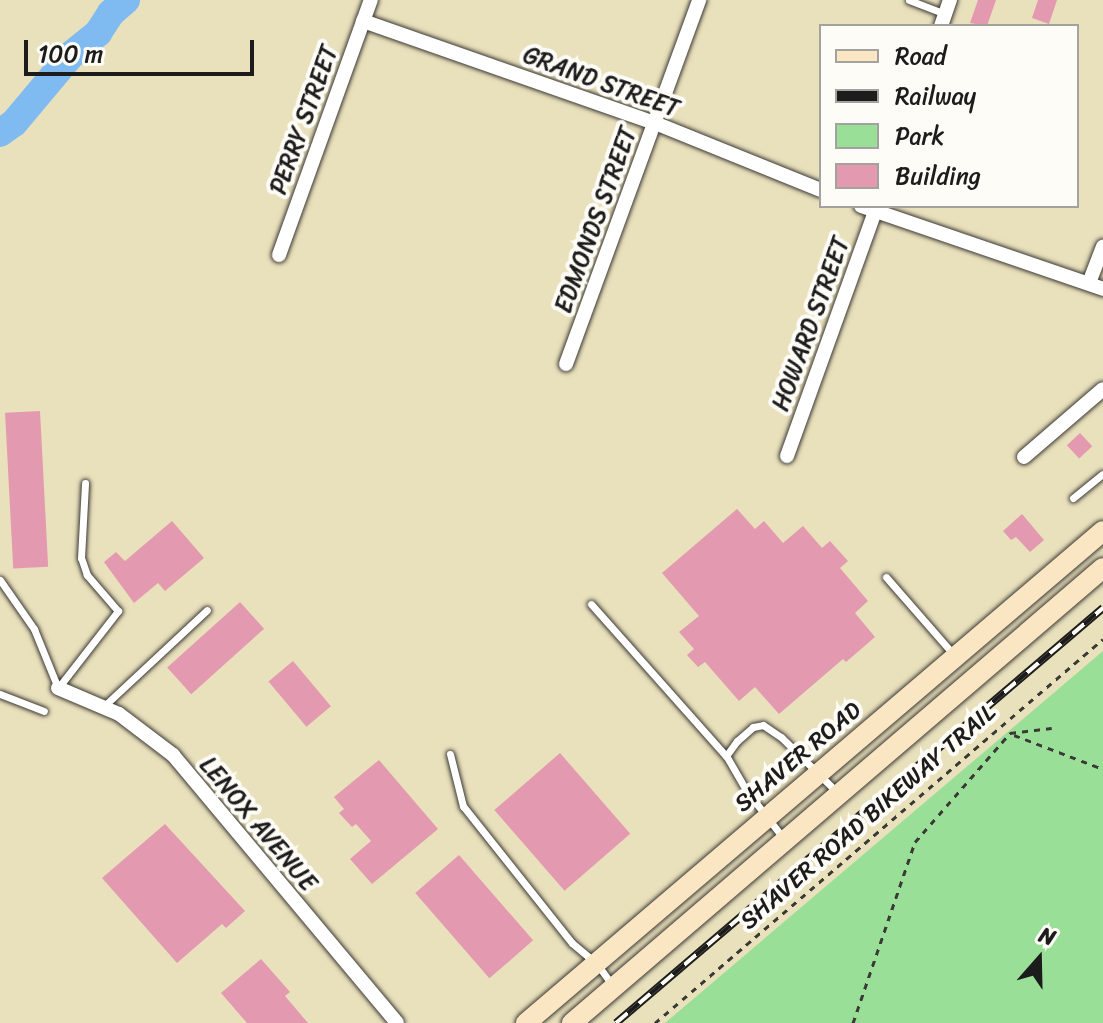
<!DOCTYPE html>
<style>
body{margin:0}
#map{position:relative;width:1103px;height:1023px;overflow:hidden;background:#e9e0bc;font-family:Sriracha,sans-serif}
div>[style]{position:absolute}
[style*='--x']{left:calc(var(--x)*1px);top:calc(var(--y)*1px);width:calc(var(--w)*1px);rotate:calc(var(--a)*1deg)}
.green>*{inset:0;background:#9adf97}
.river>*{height:28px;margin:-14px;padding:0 14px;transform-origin:14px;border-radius:14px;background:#7fbbf1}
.building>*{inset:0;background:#e39ab0;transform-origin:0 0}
.path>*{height:3px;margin-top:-1.5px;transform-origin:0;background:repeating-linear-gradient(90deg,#3b3934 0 6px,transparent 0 12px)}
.roads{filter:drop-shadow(0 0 2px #3b3934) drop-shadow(0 0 2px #3b3934)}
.lane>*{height:7px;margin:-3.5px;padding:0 3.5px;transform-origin:3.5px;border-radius:3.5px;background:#fff}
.street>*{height:14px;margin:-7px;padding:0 7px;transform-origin:7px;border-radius:7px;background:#fff}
.secondary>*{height:20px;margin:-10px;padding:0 10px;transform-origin:10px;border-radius:10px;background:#fbe6c4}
.rail>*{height:8px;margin-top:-4px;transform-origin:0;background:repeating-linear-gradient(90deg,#fdfcf7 0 15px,#1c1c1c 0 30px);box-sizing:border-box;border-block:2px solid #1c1c1c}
span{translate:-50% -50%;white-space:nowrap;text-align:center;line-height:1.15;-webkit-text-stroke:8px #fdfcf7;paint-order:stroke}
.street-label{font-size:24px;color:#1c1c1c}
.legend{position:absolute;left:819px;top:24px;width:260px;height:184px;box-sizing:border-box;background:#fdfcf7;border:2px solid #a3a29f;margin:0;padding:10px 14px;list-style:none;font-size:24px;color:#1c1c1c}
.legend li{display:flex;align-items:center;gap:16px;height:40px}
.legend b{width:40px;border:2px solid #a3a29f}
.north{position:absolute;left:999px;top:919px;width:80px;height:80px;-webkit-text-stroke:6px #fdfcf7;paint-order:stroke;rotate:20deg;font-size:22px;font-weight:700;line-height:32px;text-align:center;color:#1c1c1c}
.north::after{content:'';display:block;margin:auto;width:28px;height:36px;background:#1c1c1c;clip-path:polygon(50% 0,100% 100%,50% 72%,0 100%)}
.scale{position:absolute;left:24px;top:40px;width:230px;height:36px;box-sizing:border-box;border:4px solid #1c1c1c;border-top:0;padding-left:10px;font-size:24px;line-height:28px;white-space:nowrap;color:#1c1c1c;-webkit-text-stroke:6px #fdfcf7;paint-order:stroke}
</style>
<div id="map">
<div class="green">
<div style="clip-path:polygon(1103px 651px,1103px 1023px,665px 1023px)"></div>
</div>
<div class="river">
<div style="--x:0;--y:133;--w:17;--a:-36"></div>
<div style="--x:14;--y:123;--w:89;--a:-50"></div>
<div style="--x:71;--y:55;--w:35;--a:-39"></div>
<div style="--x:98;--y:33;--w:24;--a:-57"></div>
<div style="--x:111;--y:13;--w:20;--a:-41"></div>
</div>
<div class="building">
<div style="clip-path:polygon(978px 0,996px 0,987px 26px,970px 23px)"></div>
<div style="clip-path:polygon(1038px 0,1057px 0,1049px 24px,1032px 18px)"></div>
<div style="left:40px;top:411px;width:156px;height:35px;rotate:87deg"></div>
<div style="left:1080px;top:433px;width:18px;height:18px;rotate:47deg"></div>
<div style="clip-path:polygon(737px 509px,755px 529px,764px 521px,783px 543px,803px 526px,822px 548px,830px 541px,848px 561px,840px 568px,868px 601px,855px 613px,875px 637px,846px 662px,843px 659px,779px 714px,755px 687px,739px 701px,705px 662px,698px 667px,687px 655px,694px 649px,679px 632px,699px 616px,662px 573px)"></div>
<div style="clip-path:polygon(1022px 514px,1044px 540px,1030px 552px,1016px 537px,1011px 540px,1003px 531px)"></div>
<div style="clip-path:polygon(172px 521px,204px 558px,165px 591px,158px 583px,134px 603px,104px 562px,116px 552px,125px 561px)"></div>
<div style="left:240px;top:602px;width:36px;height:98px;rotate:48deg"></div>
<div style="left:293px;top:661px;width:59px;height:32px;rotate:50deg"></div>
<div style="left:560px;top:753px;width:107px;height:87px;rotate:49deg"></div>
<div style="clip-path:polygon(379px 760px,438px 829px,372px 884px,350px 859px,371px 841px,356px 824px,352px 827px,339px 813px,344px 809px,334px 797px)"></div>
<div style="clip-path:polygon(165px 824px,245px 911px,226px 928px,222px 924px,177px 963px,102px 878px)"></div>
<div style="left:459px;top:855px;width:113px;height:58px;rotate:49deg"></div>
<div style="clip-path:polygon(261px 959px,290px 992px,285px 996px,308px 1023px,247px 1023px,221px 993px)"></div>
</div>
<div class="path">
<div style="--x:1014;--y:735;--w:95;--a:20.9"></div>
<div style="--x:655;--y:1023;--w:590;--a:-40.6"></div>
<div style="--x:853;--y:1023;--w:191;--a:-71.1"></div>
<div style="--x:915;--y:842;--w:145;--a:-48.9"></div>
<div style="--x:1010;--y:733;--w:42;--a:-6.8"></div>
</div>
<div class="roads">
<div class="lane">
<div style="--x:909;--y:0;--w:39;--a:21"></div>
<div style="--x:1073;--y:498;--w:38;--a:-39"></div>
<div style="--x:886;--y:577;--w:105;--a:48.9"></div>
<div style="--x:0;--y:580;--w:60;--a:55.2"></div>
<div style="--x:34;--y:629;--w:64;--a:67.9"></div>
<div style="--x:591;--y:604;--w:203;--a:48.4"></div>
<div style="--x:58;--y:688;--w:98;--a:-52.1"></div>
<div style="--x:118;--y:611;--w:48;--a:-130.7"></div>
<div style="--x:87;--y:575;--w:18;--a:-109"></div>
<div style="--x:81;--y:558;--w:75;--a:-86.9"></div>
<div style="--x:0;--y:694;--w:47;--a:21.1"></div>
<div style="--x:103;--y:707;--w:142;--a:-43"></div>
<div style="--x:450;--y:754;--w:54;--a:76"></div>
<div style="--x:463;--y:806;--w:175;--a:51.5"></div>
<div style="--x:572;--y:943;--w:33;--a:40"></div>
<div style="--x:597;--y:964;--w:26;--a:54"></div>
<div style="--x:784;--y:839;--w:62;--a:-127.8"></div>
<div style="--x:746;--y:790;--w:39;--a:-120"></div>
<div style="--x:726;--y:756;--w:19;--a:-54"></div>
<div style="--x:737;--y:741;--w:21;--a:-41"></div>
<div style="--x:753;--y:727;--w:10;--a:-11"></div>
<div style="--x:763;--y:725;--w:22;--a:34"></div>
<div style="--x:781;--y:737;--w:78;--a:44.5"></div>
</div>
<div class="street">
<div style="--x:363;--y:21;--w:309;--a:19.3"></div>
<div style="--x:655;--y:123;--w:179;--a:22"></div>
<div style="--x:941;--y:26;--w:28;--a:-71"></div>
<div style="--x:861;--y:206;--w:256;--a:18.9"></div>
<div style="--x:279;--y:255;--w:271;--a:-70.2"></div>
<div style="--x:1089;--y:283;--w:39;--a:-69"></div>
<div style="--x:566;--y:364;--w:388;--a:-69.9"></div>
<div style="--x:787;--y:456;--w:266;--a:-70.2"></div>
<div style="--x:1024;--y:457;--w:104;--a:-40.7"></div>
<div style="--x:58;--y:688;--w:66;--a:23.1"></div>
<div style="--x:119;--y:714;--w:68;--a:37.2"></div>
<div style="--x:173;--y:755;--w:349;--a:50.1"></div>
</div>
<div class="secondary">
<div style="--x:526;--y:1023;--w:758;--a:-40.45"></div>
<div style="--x:572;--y:1023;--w:699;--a:-40.59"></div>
</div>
</div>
<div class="rail">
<div style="--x:616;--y:1023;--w:640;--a:-40.44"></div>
</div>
<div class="street-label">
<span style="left:601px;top:82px;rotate:20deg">GRAND STREET</span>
<span style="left:304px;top:120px;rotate:-70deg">PERRY STREET</span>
<span style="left:596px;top:220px;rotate:-70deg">EDMONDS STREET</span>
<span style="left:811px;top:324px;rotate:-70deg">HOWARD STREET</span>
<span style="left:798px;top:757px;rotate:-40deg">SHAVER ROAD</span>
<span style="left:868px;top:817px;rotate:-41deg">SHAVER ROAD BIKEWAY TRAIL</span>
<span style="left:258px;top:824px;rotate:50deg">LENOX AVENUE</span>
</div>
<ul class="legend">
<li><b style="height:10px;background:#fbe6c4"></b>Road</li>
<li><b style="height:10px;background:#1c1c1c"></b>Railway</li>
<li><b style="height:22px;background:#9adf97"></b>Park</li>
<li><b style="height:22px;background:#e39ab0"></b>Building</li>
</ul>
<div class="north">N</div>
<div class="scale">100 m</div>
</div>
